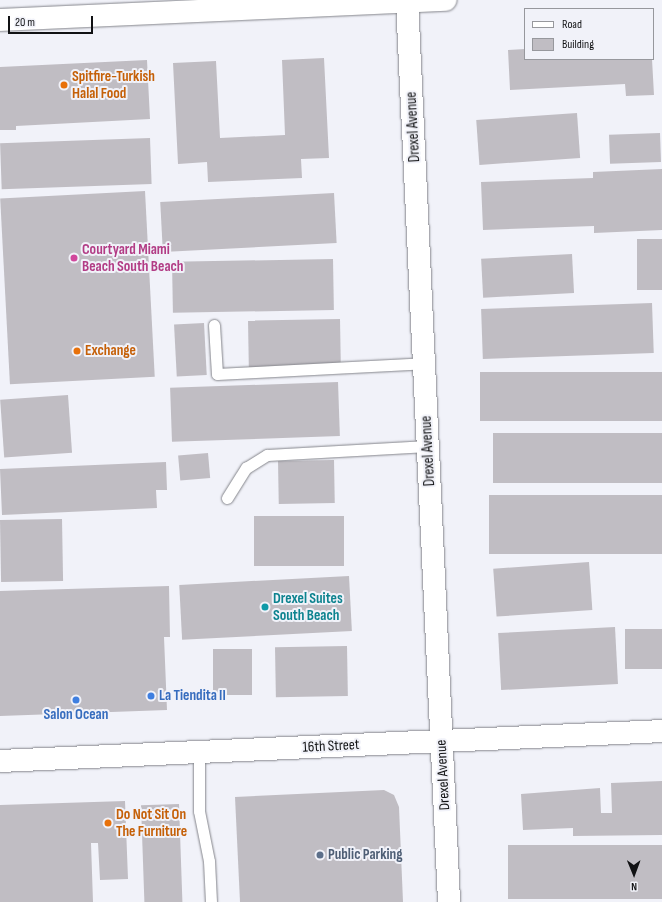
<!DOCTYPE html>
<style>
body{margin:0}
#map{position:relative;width:662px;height:902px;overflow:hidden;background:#f1f2f9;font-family:"Sofia Sans Condensed",sans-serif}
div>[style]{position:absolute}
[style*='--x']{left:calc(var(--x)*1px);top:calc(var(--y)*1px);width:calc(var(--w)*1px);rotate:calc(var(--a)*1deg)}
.building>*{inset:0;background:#c0bdc3;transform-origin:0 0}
.roads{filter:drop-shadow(0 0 1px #84858b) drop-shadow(0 0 1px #84858b)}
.lane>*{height:11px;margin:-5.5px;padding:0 5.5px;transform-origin:5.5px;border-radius:5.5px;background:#fff}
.street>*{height:22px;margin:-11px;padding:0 11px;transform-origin:11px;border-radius:11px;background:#fff}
.dots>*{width:11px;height:11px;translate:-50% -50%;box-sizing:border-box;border:2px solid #f1f2f9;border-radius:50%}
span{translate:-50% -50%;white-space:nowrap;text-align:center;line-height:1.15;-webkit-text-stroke:4px #f1f2f9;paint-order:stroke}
.food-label{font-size:15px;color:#c56008;font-weight:700}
.left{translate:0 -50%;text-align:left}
.street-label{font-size:15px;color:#111214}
.hotel-label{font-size:15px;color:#b23c85;font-weight:700}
.culture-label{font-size:15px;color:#0d838f;font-weight:700}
.shop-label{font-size:15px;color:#366cbe;font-weight:700}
.service-label{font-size:15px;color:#4e5e75;font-weight:700}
.legend{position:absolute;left:524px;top:8px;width:130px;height:52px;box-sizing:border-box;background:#f1f2f9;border:1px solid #97989d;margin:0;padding:5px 7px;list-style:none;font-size:12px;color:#111214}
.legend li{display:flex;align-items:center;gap:8px;height:20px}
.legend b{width:20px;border:1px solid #97989d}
.north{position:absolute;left:614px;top:854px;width:40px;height:40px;-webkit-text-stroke:3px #f1f2f9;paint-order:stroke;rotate:179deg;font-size:11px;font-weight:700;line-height:16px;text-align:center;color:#111214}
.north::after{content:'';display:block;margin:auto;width:14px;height:18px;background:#111214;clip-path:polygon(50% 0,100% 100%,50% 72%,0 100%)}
.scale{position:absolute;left:8px;top:16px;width:85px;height:18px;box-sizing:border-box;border:2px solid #111214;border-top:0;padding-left:5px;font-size:12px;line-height:14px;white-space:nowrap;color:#111214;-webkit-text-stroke:3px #f1f2f9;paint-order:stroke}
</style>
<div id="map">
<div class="building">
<div style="clip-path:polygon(525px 49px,525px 59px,652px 59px,654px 95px,626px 96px,625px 84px,510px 90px,508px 50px)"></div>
<div style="clip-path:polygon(324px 58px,329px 158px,301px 159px,302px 178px,208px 182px,207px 162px,178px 164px,173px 63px,216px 61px,220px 138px,285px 135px,282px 60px)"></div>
<div style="clip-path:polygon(147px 60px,150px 119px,16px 126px,16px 130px,0 130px,0 67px)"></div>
<div style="left:577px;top:113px;width:45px;height:101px;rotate:86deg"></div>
<div style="left:660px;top:133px;width:29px;height:51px;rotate:88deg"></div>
<div style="left:150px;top:138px;width:46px;height:150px;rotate:88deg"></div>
<div style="clip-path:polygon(662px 169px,662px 230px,594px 233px,594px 226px,483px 230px,481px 182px,593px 178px,593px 172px)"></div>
<div style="left:145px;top:191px;width:186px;height:145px;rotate:87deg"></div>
<div style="left:334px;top:193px;width:50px;height:174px;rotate:87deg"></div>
<div style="left:637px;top:239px;width:25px;height:51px"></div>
<div style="left:572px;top:254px;width:39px;height:91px;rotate:87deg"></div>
<div style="left:333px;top:259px;width:51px;height:161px;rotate:89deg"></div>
<div style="left:652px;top:303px;width:50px;height:171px;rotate:88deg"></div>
<div style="left:340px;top:319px;width:47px;height:92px;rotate:89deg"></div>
<div style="left:204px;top:323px;width:52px;height:30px;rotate:87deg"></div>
<div style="left:662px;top:372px;width:49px;height:182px;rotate:90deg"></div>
<div style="left:338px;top:382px;width:54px;height:168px;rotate:88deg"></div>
<div style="left:68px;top:395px;width:58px;height:68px;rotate:86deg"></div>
<div style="left:662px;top:433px;width:50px;height:169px;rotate:90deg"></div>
<div style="left:208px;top:453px;width:25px;height:30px;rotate:85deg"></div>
<div style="left:334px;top:460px;width:43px;height:56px;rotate:89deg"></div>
<div style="clip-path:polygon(166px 462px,167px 490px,156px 490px,157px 508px,2px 515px,0 469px)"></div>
<div style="left:662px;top:495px;width:59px;height:173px;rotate:90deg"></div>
<div style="left:344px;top:516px;width:50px;height:90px;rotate:90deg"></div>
<div style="left:62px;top:519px;width:62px;height:62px;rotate:89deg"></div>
<div style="left:589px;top:562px;width:48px;height:96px;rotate:86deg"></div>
<div style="left:349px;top:576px;width:55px;height:170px;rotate:87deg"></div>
<div style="clip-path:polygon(169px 586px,170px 637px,164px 637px,167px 710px,0 716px,0 591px)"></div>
<div style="left:615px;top:627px;width:57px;height:117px;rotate:87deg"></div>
<div style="left:662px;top:629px;width:40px;height:37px;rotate:90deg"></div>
<div style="left:347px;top:646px;width:50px;height:72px;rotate:89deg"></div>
<div style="left:213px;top:649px;width:39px;height:46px"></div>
<div style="clip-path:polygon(662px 781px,662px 835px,573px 836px,573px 828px,523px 830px,521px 794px,600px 788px,601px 813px,612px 813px,611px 783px)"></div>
<div style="clip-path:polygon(384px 790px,394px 795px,399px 807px,403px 902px,240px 902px,235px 797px)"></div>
<div style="clip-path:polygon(125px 801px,128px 879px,100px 880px,98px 843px,91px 843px,93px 902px,0 902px,0 805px)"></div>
<div style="left:179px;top:804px;width:98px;height:38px;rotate:88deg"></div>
<div style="left:662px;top:845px;width:54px;height:154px;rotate:90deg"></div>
</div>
<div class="roads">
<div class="lane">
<div style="--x:214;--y:325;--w:49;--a:86.5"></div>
<div style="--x:217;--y:374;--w:207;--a:-3"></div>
<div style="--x:227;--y:498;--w:36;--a:-58"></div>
<div style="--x:246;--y:468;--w:25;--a:-32"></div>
<div style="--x:267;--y:455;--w:161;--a:-3.2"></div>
<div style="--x:199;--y:752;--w:59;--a:90"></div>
<div style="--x:199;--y:811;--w:51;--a:78.7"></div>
<div style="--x:209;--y:861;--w:41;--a:87.2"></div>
</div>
<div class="street">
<div style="--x:407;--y:0;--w:903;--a:87.33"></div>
<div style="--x:0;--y:20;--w:446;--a:-2.6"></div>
<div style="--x:0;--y:761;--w:663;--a:-2.59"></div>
</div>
</div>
<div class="dots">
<div style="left:64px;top:85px;background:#e8710a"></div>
<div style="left:74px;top:258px;background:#d1479c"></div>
<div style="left:77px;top:351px;background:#e8710a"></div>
<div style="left:265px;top:607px;background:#0f9aa8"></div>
<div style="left:151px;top:696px;background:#3f7fe0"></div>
<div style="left:76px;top:700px;background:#3f7fe0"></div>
<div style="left:108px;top:823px;background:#e8710a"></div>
<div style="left:320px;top:855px;background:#5c6f8a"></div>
</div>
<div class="food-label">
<span class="left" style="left:72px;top:85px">Spitfire-Turkish<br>Halal Food</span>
<span class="left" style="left:85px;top:351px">Exchange</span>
<span class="left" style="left:116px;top:823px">Do Not Sit On<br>The Furniture</span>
</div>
<div class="street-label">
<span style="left:413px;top:127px;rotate:-93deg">Drexel Avenue</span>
<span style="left:428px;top:451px;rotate:-93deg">Drexel Avenue</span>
<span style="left:331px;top:746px;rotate:-3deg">16th Street</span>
<span style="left:443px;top:775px;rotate:-93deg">Drexel Avenue</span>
</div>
<div class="hotel-label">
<span class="left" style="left:82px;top:258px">Courtyard Miami<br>Beach South Beach</span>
</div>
<div class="culture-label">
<span class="left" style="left:273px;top:607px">Drexel Suites<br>South Beach</span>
</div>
<div class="shop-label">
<span class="left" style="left:159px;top:696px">La Tiendita II</span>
<span style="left:76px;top:715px">Salon Ocean</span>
</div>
<div class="service-label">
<span class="left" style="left:328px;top:855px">Public Parking</span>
</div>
<ul class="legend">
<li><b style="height:5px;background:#fff"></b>Road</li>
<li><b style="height:11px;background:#c0bdc3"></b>Building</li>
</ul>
<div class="north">N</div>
<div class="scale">20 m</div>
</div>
